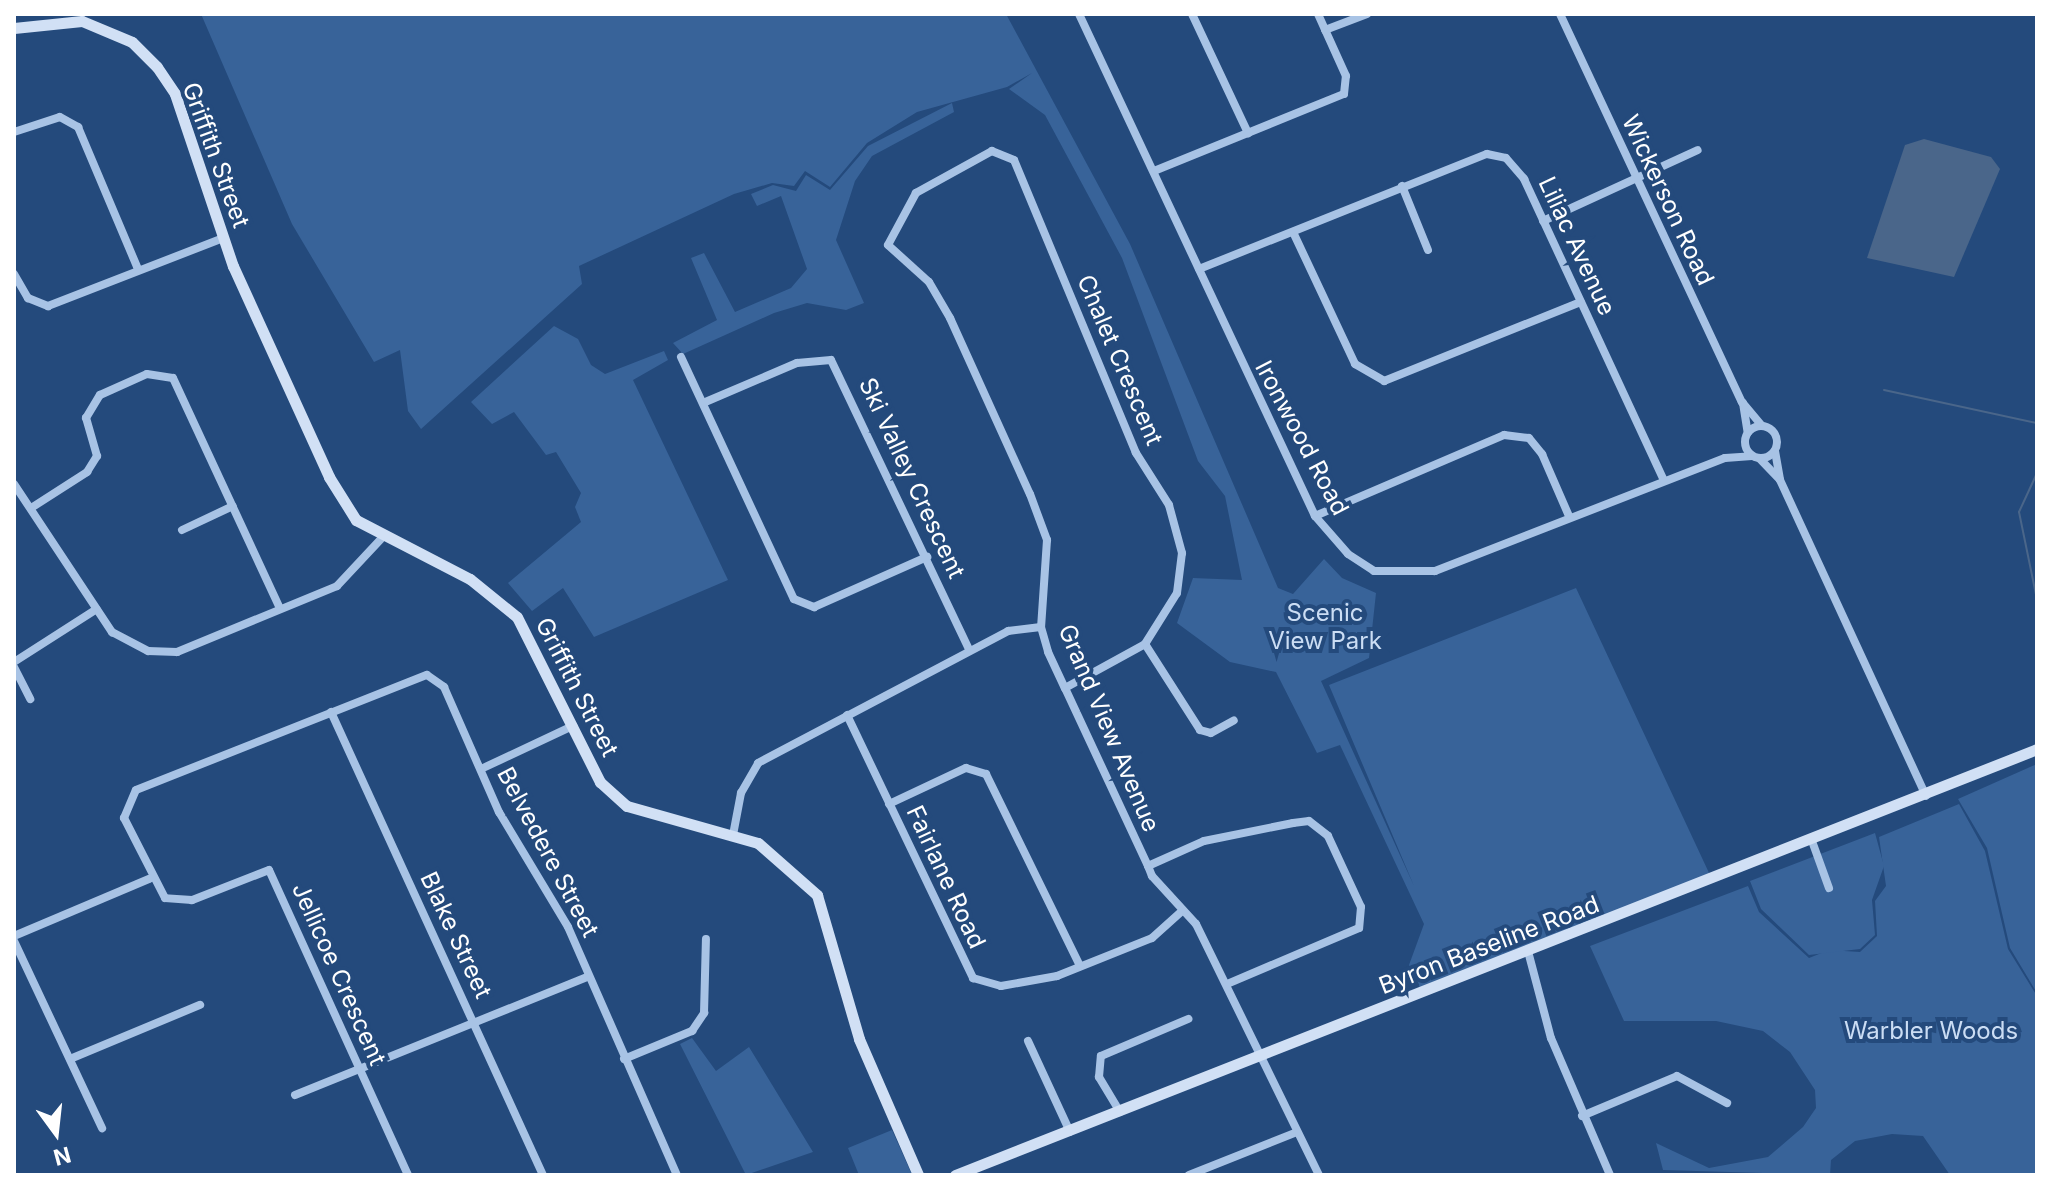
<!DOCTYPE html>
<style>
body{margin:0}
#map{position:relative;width:2051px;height:1189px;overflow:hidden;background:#244a7c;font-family:Inter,sans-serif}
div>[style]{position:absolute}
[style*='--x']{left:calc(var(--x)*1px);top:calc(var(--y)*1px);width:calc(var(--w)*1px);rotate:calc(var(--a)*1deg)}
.green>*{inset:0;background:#386399}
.water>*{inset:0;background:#4a668a}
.stream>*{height:2px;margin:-1px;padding:0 1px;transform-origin:1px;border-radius:1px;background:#4a668a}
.street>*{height:8px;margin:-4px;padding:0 4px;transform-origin:4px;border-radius:4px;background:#a8c3e5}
.street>.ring{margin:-4px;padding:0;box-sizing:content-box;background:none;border:8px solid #a8c3e5;border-radius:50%}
.secondary>*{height:11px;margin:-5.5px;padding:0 5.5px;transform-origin:5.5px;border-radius:5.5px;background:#d1e0f5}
span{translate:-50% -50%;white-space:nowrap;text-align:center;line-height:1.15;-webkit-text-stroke:8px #244a7c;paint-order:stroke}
.street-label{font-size:24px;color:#fff}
.park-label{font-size:24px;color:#cbddf4}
.frame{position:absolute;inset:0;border:16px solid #fff;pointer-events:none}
.north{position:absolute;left:16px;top:1093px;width:80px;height:80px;-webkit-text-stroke:6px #244a7c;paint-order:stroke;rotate:165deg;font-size:22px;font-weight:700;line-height:32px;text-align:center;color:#fff}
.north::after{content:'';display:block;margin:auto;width:28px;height:36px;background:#fff;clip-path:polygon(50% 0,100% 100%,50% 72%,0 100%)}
</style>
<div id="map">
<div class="green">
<div style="clip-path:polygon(201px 14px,1006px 14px,1130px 244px,1278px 588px,1293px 594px,1324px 559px,1342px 578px,1376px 593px,1369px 658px,1321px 681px,1414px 886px,1329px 685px,1576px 588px,1710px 875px,1420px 988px,1409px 965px,1424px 924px,1340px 745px,1317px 753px,1276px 672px,1230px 662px,1177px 623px,1193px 578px,1242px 580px,1225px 496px,1198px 461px,1122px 258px,1045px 115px,1009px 89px,1032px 73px,1007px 87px,917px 112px,867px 143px,830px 187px,805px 171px,794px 186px,772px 183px,734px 194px,579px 266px,582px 284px,421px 429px,408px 411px,400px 350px,374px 362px,292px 224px)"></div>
<div style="clip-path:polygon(952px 103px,954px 112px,872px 156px,855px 181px,836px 240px,864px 303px,846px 310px,807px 303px,774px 313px,683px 354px,673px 343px,717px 320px,691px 258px,704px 253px,735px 312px,791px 288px,807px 269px,781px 196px,757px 206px,751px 194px,773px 185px,796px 191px,806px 175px,830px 190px,868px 146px)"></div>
<div style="clip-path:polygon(554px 326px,578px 339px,591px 365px,605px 374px,664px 351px,668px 360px,633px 380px,728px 580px,594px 637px,563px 588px,532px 611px,508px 583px,581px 522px,575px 507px,581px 493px,556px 452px,546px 455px,514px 412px,492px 424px,471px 402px)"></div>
<div style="clip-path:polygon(2037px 764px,2037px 993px,2010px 948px,1987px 848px,1958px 799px)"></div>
<div style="clip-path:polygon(1959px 804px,1985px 851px,2008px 949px,2037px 996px,2037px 1175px,1950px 1175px,1923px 1136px,1892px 1134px,1855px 1141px,1831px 1160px,1830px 1175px,1663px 1170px,1656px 1143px,1709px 1168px,1768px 1157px,1803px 1127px,1816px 1108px,1815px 1090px,1790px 1052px,1763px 1031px,1716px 1021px,1624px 1021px,1590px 946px,1748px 886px,1759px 912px,1809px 958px,1829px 950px,1860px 952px,1877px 936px,1875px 901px,1886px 886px,1879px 837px)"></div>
<div style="clip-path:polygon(1875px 833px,1884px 866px,1872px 900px,1875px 935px,1860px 949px,1809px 955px,1761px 909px,1750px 881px)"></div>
<div style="clip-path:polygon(692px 1038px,716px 1071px,749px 1047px,813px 1152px,746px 1175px,680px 1044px)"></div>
<div style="clip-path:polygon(892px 1130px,912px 1175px,859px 1175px,848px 1148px)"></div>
</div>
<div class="water">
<div style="clip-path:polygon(1924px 139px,1991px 157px,2000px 169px,1954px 277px,1867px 258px,1905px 145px)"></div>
</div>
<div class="stream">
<div style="--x:1884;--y:390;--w:157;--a:12.2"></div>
<div style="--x:2037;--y:473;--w:43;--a:114.8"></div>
<div style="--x:2019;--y:512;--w:90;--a:78.4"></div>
</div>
<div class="street">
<div style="--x:1079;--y:14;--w:555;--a:64.82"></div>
<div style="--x:1315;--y:516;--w:50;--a:49"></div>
<div style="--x:1348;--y:554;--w:31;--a:33"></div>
<div style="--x:1374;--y:571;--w:61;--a:0"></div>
<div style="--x:1435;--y:571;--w:311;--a:-21.3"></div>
<div style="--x:1725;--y:458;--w:27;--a:-4"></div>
<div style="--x:1192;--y:14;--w:132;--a:64.8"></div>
<div style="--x:1560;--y:14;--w:429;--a:64.9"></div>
<div style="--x:1742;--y:402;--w:31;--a:50"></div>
<div style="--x:1325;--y:30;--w:45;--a:-20.9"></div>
<div style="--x:14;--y:132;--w:48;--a:-18.1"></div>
<div style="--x:60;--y:117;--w:21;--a:29"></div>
<div style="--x:78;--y:127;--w:154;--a:67.1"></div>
<div style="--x:1154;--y:171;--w:205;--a:-22.1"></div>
<div style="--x:1344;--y:94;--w:18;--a:-84"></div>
<div style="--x:1346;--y:76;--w:68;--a:-114.3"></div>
<div style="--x:1402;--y:186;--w:69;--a:67.9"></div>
<div style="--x:1543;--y:221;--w:170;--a:-24.6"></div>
<div style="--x:1293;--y:232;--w:146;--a:64.8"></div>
<div style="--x:1355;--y:364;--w:34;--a:30"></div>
<div style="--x:1384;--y:381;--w:212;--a:-21.9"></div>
<div style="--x:1199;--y:269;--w:310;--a:-21.8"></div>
<div style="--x:1487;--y:154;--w:19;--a:12"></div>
<div style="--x:1506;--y:158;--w:28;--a:49"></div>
<div style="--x:1524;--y:179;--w:332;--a:65.1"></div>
<div style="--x:14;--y:274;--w:28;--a:60"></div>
<div style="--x:28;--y:298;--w:22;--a:22"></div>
<div style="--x:48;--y:306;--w:188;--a:-21.2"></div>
<div style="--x:681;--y:357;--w:267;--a:65"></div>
<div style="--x:794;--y:599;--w:22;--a:22"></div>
<div style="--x:814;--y:607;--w:124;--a:-23.9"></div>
<div style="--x:703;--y:403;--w:102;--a:-23.1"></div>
<div style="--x:797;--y:363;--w:34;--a:-5"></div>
<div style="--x:831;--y:360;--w:322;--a:64.5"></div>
<div style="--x:1743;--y:403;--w:30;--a:81"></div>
<div class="ring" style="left:1745px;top:426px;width:24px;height:24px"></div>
<div style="--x:1775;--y:451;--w:29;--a:80"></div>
<div style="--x:1780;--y:480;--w:348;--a:65.2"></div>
<div style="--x:1760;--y:459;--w:28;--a:46"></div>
<div style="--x:14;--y:484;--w:178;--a:56.5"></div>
<div style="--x:112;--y:632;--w:41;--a:27.8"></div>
<div style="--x:148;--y:651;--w:29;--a:2"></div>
<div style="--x:177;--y:652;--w:173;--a:-22.4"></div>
<div style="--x:337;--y:586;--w:64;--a:-46.9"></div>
<div style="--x:31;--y:508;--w:67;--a:-32.7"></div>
<div style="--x:87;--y:472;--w:19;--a:-58"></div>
<div style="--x:97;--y:456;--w:40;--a:-106"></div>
<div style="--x:86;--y:418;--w:27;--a:-59"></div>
<div style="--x:100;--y:395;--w:51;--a:-24.1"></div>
<div style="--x:147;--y:374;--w:26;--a:9"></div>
<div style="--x:173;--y:378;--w:254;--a:65.1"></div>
<div style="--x:1315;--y:516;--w:206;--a:-23.2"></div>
<div style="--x:1504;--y:435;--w:25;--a:7"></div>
<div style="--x:1529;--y:438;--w:21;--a:51"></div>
<div style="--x:1542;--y:454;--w:68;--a:66.5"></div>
<div style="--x:182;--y:530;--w:56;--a:-25.2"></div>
<div style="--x:1145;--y:644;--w:102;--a:57.4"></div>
<div style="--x:1200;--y:730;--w:11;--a:15"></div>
<div style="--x:1211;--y:733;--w:26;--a:-29"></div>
<div style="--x:14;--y:662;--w:98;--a:-32.6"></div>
<div style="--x:14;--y:667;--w:36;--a:63"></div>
<div style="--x:1065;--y:688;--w:91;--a:-28.8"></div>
<div style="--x:1145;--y:644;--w:60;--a:-57.9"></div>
<div style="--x:1177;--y:593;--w:40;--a:-82.9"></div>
<div style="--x:1182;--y:553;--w:50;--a:-105.2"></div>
<div style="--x:1169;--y:505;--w:62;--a:-122.4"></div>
<div style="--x:1136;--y:453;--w:317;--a:-112.6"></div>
<div style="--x:1014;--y:160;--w:24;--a:-158"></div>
<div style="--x:992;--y:151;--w:87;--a:151.1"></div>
<div style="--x:916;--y:193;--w:59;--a:118.3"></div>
<div style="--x:888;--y:245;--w:55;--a:42.1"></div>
<div style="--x:929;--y:282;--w:42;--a:59.7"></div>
<div style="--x:950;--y:318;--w:193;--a:65.6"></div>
<div style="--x:1030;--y:494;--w:49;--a:69.7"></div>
<div style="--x:1047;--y:540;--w:87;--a:93.9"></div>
<div style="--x:1041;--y:627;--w:26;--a:74"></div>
<div style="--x:1048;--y:652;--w:40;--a:65"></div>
<div style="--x:1065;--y:688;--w:196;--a:65"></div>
<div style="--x:1148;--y:866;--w:11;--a:68"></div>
<div style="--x:1152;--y:876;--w:65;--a:47.5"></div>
<div style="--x:1196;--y:924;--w:280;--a:63.9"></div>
<div style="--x:331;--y:712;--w:509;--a:65.4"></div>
<div style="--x:847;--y:715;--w:292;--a:64.4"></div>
<div style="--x:973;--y:978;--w:29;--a:16"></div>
<div style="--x:1001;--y:986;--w:57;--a:-10.1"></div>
<div style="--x:1057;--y:976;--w:102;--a:-21.8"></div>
<div style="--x:1152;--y:938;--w:40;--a:-42"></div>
<div style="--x:481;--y:769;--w:102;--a:-25.1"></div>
<div style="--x:889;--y:804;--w:85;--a:-25.1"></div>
<div style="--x:966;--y:768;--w:21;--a:17"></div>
<div style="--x:986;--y:774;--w:214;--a:63.9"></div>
<div style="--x:733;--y:835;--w:43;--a:-79.2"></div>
<div style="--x:741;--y:793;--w:34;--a:-60"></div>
<div style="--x:758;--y:763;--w:283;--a:-27.8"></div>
<div style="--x:1008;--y:631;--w:33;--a:-7"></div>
<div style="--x:1812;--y:841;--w:50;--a:70.1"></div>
<div style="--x:1148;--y:866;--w:61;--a:-24.1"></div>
<div style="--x:1204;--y:841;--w:91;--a:-11.4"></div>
<div style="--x:1293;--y:823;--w:16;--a:-7"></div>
<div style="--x:1309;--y:821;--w:24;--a:38"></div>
<div style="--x:1328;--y:836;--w:78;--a:65.1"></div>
<div style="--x:1361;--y:907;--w:21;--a:95"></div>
<div style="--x:1359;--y:928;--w:143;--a:157"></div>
<div style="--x:14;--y:936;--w:147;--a:-22.9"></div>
<div style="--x:14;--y:941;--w:207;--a:64.8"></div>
<div style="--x:1529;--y:955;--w:86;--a:75.2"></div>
<div style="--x:1551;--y:1038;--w:149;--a:66.7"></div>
<div style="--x:1028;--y:1041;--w:100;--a:65.2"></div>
<div style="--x:70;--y:1059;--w:141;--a:-22.6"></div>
<div style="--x:624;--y:1059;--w:74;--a:-22.4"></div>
<div style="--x:692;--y:1031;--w:22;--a:-56"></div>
<div style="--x:704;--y:1013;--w:74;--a:-88.5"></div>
<div style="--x:295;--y:1095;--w:315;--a:-22"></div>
<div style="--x:1120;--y:1112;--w:41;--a:-121"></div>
<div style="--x:1099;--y:1077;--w:21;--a:-85"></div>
<div style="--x:1101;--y:1056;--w:95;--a:-23"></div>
<div style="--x:1582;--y:1116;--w:103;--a:-22.8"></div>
<div style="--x:1677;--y:1076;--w:57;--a:28.4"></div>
<div style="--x:408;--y:1175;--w:335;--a:-114.5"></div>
<div style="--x:269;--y:870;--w:83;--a:158.7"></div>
<div style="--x:192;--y:900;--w:27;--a:-176"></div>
<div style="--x:165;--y:898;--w:90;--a:-117.1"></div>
<div style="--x:124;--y:818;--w:30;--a:-67"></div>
<div style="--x:136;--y:790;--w:313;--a:-21.6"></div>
<div style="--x:427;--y:675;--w:21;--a:35"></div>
<div style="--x:444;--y:687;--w:137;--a:66.3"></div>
<div style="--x:499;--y:812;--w:134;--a:59"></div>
<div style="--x:568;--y:927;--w:271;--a:66.3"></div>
<div style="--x:1189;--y:1175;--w:116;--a:-21.7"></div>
</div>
<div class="secondary">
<div style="--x:14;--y:28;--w:68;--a:-5.9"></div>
<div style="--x:82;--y:21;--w:54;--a:22.8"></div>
<div style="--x:132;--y:42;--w:35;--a:45"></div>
<div style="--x:157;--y:67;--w:32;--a:56"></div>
<div style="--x:175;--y:94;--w:182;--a:71.4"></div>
<div style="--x:233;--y:266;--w:232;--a:65.5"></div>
<div style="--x:329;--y:477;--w:51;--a:57.9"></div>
<div style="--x:356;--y:520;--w:128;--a:27.4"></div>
<div style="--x:470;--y:579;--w:60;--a:39"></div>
<div style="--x:517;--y:617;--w:185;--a:63.3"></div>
<div style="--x:600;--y:782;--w:36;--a:42"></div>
<div style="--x:627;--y:806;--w:136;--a:15.8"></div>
<div style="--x:758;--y:843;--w:79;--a:41.4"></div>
<div style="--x:817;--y:895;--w:150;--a:73.7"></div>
<div style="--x:859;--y:1039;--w:148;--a:66.5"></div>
<div style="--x:955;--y:1175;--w:1163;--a:-21.49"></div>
</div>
<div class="street-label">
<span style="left:216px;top:155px;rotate:70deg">Griffith Street</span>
<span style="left:1668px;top:200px;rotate:65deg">Wickerson Road</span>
<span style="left:1577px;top:246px;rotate:65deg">Liliac Avenue</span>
<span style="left:1120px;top:360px;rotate:67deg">Chalet Crescent</span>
<span style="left:1302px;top:438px;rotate:62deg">Ironwood Road</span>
<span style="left:912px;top:478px;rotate:65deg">Ski Valley Crescent</span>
<span style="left:577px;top:687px;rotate:63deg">Griffith Street</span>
<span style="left:1109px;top:728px;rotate:67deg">Grand View Avenue</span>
<span style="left:548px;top:852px;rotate:62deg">Belvedere Street</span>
<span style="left:946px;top:877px;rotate:65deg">Fairlane Road</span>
<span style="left:456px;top:935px;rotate:65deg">Blake Street</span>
<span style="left:1489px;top:945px;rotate:-21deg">Byron Baseline Road</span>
<span style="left:339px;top:974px;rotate:66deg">Jellicoe Crescent</span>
</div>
<div class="park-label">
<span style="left:1325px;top:627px">Scenic<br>View Park</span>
<span style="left:1931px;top:1031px">Warbler Woods</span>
</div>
<div class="frame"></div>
<div class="north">N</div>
</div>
